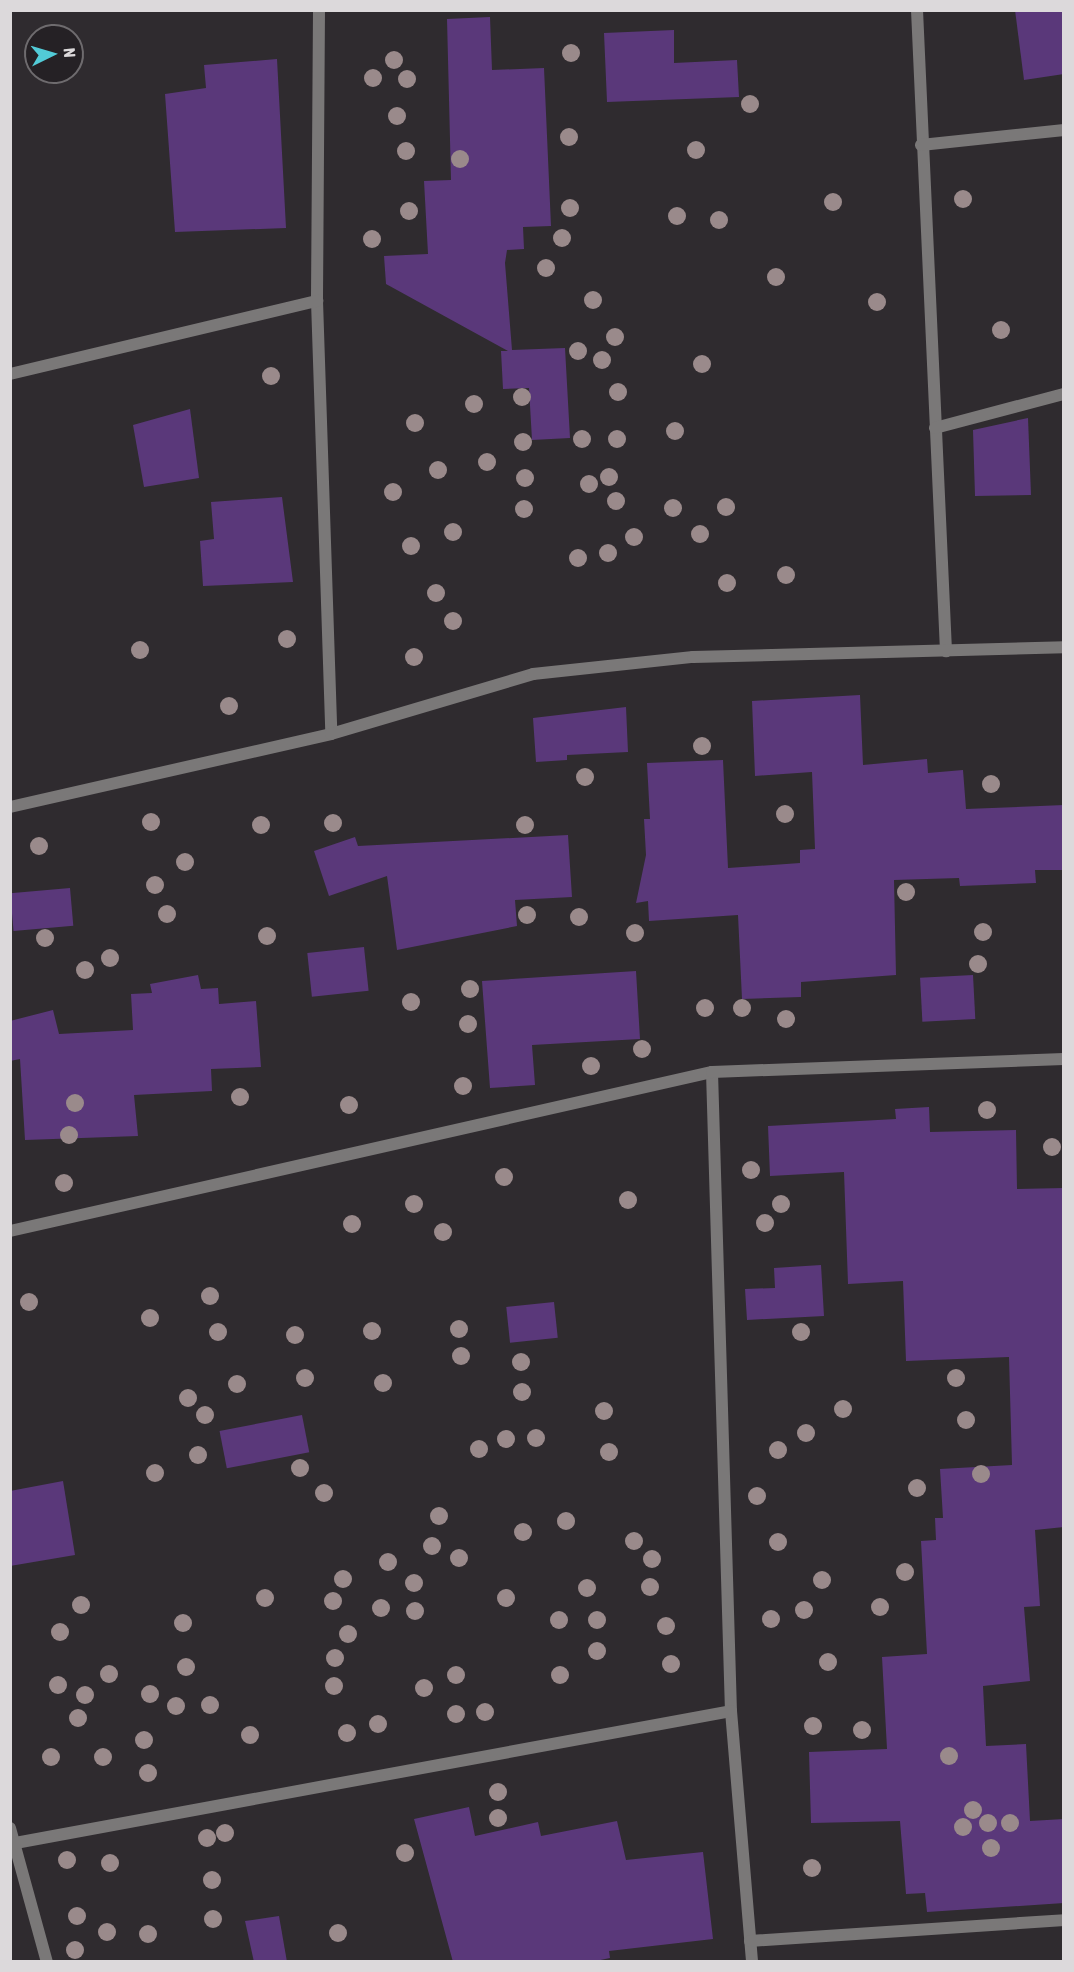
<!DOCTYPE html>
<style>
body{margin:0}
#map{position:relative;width:1074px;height:1972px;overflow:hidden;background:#2f2b2f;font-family:"Asap Condensed",sans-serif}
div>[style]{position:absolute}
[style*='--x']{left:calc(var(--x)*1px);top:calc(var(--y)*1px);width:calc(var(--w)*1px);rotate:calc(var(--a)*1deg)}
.building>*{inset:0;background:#5a387a;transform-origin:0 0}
.minor>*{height:12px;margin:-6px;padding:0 6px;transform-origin:6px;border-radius:6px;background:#7a7878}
.trees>*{width:18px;height:18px;margin:-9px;border-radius:50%;background:#9a8a8b}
span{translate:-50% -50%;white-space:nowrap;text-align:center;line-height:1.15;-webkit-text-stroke:5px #252125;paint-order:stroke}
.frame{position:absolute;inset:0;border:12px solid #dcd9db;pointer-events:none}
.north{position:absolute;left:24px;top:24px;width:60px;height:60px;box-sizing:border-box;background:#252125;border:2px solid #6e6b6e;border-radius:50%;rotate:85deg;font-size:16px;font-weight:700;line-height:24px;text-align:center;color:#dcd9db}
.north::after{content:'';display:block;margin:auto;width:21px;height:27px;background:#52cbd7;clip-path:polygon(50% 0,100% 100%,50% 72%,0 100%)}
</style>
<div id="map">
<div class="building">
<div style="clip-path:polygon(1015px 10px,1064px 10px,1064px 74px,1024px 80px)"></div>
<div style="clip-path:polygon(490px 17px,492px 70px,544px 68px,551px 226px,523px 227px,524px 249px,507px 250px,505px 263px,512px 350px,565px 348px,570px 438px,532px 440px,529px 388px,503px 389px,501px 351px,508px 351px,386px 284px,384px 256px,428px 254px,424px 181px,451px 180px,447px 19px)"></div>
<div style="clip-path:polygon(674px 30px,674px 63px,737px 60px,739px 97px,607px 102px,604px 33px)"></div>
<div style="clip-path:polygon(277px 59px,286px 228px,175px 232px,165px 94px,206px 88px,204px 65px)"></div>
<div style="clip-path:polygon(190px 409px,199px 478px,144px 487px,133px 425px)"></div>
<div style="clip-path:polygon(1028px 418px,1031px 495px,975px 496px,973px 430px)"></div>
<div style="clip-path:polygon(282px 497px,293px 582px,203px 586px,200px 541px,214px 539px,211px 502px)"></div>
<div style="clip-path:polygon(860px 695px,863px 765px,927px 759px,928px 773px,963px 770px,966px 809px,1064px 805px,1062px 870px,1035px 870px,1036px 883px,960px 886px,959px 878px,894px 880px,896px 975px,801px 982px,801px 997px,742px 999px,738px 915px,649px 921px,648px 901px,636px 903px,646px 855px,644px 819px,650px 819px,647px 763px,723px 760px,728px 868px,800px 863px,800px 850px,815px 849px,812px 772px,755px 776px,752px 701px)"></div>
<div style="clip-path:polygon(626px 707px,628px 752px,567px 755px,567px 760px,536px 762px,533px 718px)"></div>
<div style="clip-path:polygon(568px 835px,572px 897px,515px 900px,517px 926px,397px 950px,387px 876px,329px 896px,314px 851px,355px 837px,358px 846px)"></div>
<div style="left:70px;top:888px;width:38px;height:60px;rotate:85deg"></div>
<div style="left:364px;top:947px;width:44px;height:57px;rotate:84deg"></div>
<div style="clip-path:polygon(636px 971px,640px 1039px,532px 1045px,535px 1085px,490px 1088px,482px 981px)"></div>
<div style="clip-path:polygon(198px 975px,201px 989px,218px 988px,219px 1004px,256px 1001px,261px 1067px,211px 1069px,212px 1091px,134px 1095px,138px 1136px,25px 1140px,20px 1059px,10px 1061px,10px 1021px,53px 1010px,59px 1034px,133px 1030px,131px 994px,152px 993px,150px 984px)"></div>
<div style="left:973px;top:975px;width:44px;height:53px;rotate:87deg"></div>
<div style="clip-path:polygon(929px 1107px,930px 1132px,1016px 1130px,1017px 1189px,1064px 1188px,1064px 1527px,1035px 1530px,1040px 1606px,1024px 1607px,1030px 1681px,983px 1686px,986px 1746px,1026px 1744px,1030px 1821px,1064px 1819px,1064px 1903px,927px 1912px,925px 1893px,906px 1894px,900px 1821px,811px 1823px,809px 1752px,887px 1749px,882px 1657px,927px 1654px,921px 1541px,936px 1540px,935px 1518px,943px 1518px,940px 1469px,1012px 1465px,1009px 1357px,906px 1361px,903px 1281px,848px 1284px,844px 1172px,770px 1176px,768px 1126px,896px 1119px,895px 1109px)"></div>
<div style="clip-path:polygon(821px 1265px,824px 1316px,747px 1320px,745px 1289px,775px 1288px,774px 1268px)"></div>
<div style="left:554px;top:1302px;width:36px;height:48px;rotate:84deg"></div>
<div style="left:302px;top:1415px;width:38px;height:84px;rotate:79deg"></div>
<div style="clip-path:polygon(63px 1481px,75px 1555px,10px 1566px,10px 1491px)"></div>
<div style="clip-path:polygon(469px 1807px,475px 1836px,538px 1822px,541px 1836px,617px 1821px,626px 1860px,703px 1852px,713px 1939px,609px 1951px,610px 1958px,591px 1962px,453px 1962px,414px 1819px)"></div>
<div style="clip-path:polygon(279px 1916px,287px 1962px,254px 1962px,245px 1921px)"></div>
</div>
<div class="minor">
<div style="--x:319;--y:10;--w:291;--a:90.4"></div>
<div style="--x:317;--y:301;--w:433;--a:88.1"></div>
<div style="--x:917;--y:10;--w:642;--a:87.41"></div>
<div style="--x:921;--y:145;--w:144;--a:-6"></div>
<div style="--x:10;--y:374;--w:316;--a:-13.4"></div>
<div style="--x:935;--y:428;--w:133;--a:-14.8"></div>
<div style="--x:10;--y:807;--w:329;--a:-12.8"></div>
<div style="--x:331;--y:734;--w:211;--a:-16.5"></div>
<div style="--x:533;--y:674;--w:161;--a:-6.1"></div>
<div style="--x:693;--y:657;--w:371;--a:-1.5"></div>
<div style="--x:712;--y:1072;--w:639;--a:88.3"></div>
<div style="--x:731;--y:1711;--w:252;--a:85.2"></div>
<div style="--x:10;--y:1231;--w:720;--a:-12.76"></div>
<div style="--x:712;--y:1072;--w:352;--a:-2.1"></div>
<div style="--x:10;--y:1828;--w:139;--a:74.6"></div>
<div style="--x:10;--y:1844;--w:733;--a:-10.45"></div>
<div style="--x:750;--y:1941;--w:315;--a:-3.8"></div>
</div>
<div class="trees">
<div style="left:571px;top:53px"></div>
<div style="left:394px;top:60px"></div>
<div style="left:373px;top:78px"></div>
<div style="left:407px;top:79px"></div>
<div style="left:750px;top:104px"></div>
<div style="left:397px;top:116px"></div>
<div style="left:569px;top:137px"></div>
<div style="left:696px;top:150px"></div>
<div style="left:406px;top:151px"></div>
<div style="left:460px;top:159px"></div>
<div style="left:963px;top:199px"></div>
<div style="left:833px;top:202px"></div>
<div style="left:570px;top:208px"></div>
<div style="left:409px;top:211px"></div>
<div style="left:677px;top:216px"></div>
<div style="left:719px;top:220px"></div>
<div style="left:562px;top:238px"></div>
<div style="left:372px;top:239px"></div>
<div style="left:546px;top:268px"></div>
<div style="left:776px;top:277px"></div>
<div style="left:593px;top:300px"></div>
<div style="left:877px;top:302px"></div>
<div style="left:1001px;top:330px"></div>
<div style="left:615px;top:337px"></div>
<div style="left:578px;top:351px"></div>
<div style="left:602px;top:360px"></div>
<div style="left:702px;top:364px"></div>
<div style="left:271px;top:376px"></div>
<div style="left:618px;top:392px"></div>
<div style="left:522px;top:397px"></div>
<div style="left:474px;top:404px"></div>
<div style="left:415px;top:423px"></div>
<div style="left:675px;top:431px"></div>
<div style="left:582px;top:439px"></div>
<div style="left:617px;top:439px"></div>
<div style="left:523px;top:442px"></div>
<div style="left:487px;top:462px"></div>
<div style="left:438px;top:470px"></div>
<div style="left:609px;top:477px"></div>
<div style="left:525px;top:478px"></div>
<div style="left:589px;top:484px"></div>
<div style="left:393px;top:492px"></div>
<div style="left:616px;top:501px"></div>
<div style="left:726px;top:507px"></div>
<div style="left:673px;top:508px"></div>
<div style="left:524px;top:509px"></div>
<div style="left:453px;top:532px"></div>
<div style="left:700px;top:534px"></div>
<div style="left:634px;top:537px"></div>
<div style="left:411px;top:546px"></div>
<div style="left:608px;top:553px"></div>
<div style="left:578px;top:558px"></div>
<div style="left:786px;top:575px"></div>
<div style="left:727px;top:583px"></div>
<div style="left:436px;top:593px"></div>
<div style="left:453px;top:621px"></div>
<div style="left:287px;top:639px"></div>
<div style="left:140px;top:650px"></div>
<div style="left:414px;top:657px"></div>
<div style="left:229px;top:706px"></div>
<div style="left:702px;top:746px"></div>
<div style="left:585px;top:777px"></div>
<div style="left:991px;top:784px"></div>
<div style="left:785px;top:814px"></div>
<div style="left:151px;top:822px"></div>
<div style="left:333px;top:823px"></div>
<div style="left:261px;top:825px"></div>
<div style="left:525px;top:825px"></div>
<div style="left:39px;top:846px"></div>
<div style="left:185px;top:862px"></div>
<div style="left:155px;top:885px"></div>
<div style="left:906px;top:892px"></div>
<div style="left:167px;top:914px"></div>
<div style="left:527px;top:915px"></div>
<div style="left:579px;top:917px"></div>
<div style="left:983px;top:932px"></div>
<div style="left:635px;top:933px"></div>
<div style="left:267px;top:936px"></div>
<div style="left:45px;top:938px"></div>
<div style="left:110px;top:958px"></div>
<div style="left:978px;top:964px"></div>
<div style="left:85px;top:970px"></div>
<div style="left:470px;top:989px"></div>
<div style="left:411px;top:1002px"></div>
<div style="left:705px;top:1008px"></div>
<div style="left:742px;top:1008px"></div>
<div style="left:786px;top:1019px"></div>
<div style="left:468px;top:1024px"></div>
<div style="left:642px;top:1049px"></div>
<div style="left:591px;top:1066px"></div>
<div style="left:463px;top:1086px"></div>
<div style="left:240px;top:1097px"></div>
<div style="left:75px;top:1103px"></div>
<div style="left:349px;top:1105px"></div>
<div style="left:987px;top:1110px"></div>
<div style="left:69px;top:1135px"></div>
<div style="left:1052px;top:1147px"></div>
<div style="left:751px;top:1170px"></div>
<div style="left:504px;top:1177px"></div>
<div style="left:64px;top:1183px"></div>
<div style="left:628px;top:1200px"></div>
<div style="left:414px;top:1204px"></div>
<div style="left:781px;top:1204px"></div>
<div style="left:765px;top:1223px"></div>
<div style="left:352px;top:1224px"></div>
<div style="left:443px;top:1232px"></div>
<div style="left:210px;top:1296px"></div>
<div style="left:29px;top:1302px"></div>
<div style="left:150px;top:1318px"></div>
<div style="left:459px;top:1329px"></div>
<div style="left:372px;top:1331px"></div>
<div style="left:218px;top:1332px"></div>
<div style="left:801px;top:1332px"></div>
<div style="left:295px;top:1335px"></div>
<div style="left:461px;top:1356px"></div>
<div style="left:521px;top:1362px"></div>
<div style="left:305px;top:1378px"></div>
<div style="left:956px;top:1378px"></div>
<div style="left:383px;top:1383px"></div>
<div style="left:237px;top:1384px"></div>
<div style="left:522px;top:1392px"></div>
<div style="left:188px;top:1398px"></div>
<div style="left:843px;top:1409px"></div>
<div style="left:604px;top:1411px"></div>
<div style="left:205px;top:1415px"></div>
<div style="left:966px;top:1420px"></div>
<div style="left:806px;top:1433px"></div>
<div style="left:536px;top:1438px"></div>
<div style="left:506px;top:1439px"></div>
<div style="left:479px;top:1449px"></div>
<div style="left:778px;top:1450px"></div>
<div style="left:609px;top:1452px"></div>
<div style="left:198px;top:1455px"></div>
<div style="left:300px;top:1468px"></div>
<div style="left:155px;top:1473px"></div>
<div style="left:981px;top:1474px"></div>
<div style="left:917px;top:1488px"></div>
<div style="left:324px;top:1493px"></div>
<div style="left:757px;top:1496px"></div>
<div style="left:439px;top:1516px"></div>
<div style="left:566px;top:1521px"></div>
<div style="left:523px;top:1532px"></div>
<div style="left:634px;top:1541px"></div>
<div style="left:778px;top:1542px"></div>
<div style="left:432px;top:1546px"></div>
<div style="left:459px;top:1558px"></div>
<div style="left:652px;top:1559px"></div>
<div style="left:388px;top:1562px"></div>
<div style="left:905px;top:1572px"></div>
<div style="left:343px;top:1579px"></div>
<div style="left:822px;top:1580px"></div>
<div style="left:414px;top:1583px"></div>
<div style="left:650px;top:1587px"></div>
<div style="left:587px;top:1588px"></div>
<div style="left:265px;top:1598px"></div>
<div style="left:506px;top:1598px"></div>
<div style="left:333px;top:1601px"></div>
<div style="left:81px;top:1605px"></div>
<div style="left:880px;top:1607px"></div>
<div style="left:381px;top:1608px"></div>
<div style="left:804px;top:1610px"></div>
<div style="left:415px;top:1611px"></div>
<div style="left:771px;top:1619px"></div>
<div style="left:559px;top:1620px"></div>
<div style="left:597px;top:1620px"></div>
<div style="left:183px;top:1623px"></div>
<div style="left:666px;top:1626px"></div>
<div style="left:60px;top:1632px"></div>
<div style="left:348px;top:1634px"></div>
<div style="left:597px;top:1651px"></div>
<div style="left:335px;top:1658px"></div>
<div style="left:828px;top:1662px"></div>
<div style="left:671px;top:1664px"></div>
<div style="left:186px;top:1667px"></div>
<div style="left:109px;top:1674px"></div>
<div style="left:456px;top:1675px"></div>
<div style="left:560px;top:1675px"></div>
<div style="left:58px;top:1685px"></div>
<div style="left:334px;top:1686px"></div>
<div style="left:424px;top:1688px"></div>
<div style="left:150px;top:1694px"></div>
<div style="left:85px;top:1695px"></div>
<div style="left:210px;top:1705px"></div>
<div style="left:176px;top:1706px"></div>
<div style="left:485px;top:1712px"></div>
<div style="left:456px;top:1714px"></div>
<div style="left:78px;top:1718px"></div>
<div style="left:378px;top:1724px"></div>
<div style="left:813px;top:1726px"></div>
<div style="left:862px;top:1730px"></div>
<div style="left:347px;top:1733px"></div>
<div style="left:250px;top:1735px"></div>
<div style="left:144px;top:1740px"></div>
<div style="left:949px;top:1756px"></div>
<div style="left:51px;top:1757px"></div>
<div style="left:103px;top:1757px"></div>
<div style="left:148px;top:1773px"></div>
<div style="left:498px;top:1792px"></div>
<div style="left:973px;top:1810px"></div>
<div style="left:498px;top:1818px"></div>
<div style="left:988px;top:1823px"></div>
<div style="left:1010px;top:1823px"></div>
<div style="left:963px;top:1827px"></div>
<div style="left:225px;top:1833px"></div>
<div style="left:207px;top:1838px"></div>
<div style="left:991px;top:1848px"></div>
<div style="left:405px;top:1853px"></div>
<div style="left:67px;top:1860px"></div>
<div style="left:110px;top:1863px"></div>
<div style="left:812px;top:1868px"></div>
<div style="left:212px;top:1880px"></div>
<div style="left:77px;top:1916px"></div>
<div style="left:213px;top:1919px"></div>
<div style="left:107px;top:1932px"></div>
<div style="left:338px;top:1933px"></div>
<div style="left:148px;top:1934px"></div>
<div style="left:75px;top:1950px"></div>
</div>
<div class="frame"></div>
<div class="north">N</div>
</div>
